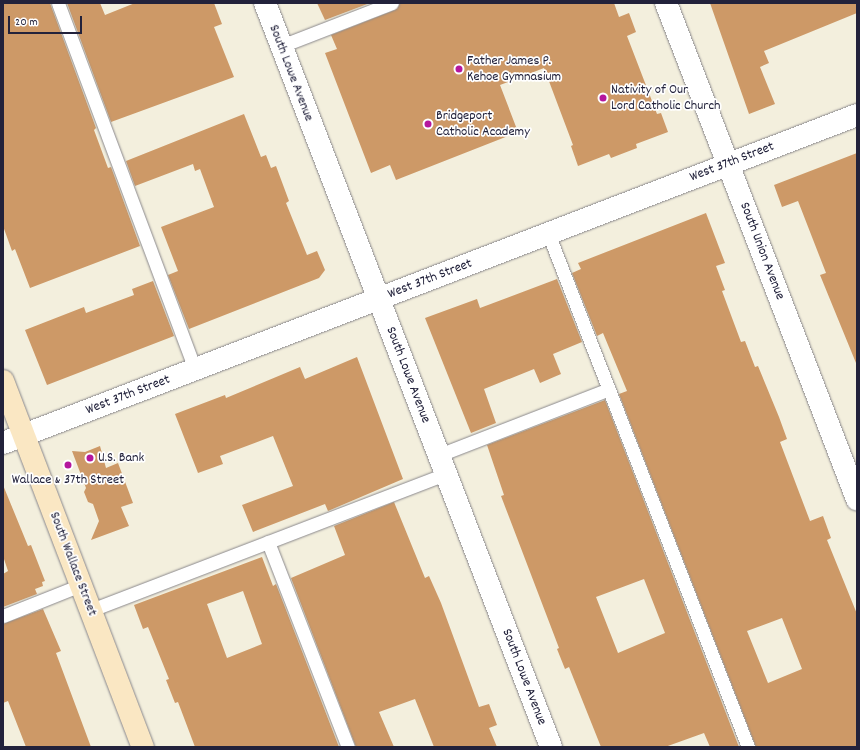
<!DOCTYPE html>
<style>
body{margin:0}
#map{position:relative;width:860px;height:750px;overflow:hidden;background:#f3efdd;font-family:Dekko,sans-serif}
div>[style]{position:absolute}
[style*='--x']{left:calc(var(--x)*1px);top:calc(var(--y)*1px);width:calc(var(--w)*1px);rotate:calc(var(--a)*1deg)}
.building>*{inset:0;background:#cd9967}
.roads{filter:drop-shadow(0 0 1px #8a888c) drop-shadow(0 0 1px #8a888c)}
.lane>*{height:13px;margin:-6.5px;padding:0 6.5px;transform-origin:6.5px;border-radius:6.5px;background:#fff}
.street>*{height:22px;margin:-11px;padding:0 11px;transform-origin:11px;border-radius:11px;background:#fff}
.secondary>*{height:22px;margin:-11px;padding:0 11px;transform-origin:11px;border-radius:11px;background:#fae7c3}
.dots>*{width:11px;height:11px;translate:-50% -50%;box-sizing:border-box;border:2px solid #fff;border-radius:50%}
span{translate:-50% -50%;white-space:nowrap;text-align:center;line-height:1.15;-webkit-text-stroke:3.5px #fff;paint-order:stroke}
.poi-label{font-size:14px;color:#22223b}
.left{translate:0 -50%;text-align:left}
.street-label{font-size:14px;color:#22223b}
.frame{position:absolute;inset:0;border:4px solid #22223b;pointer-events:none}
.scale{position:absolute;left:8px;top:16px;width:74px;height:18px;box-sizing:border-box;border:2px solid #22223b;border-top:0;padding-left:5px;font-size:12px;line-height:14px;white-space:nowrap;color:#22223b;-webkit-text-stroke:3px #fff;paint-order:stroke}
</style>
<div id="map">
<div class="building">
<div style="clip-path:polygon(3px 3px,50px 3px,96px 128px,94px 130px,108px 168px,111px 167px,140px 246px,30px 288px,15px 249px,12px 251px,3px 226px)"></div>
<div style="clip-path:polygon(67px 3px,100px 3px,105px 15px,135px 3px,214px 3px,222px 24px,214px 27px,234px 77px,111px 122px)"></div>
<div style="clip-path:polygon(317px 3px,370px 3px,325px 20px)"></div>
<div style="clip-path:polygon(400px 3px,614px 3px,619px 17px,629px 13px,636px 32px,627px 36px,657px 114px,661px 113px,668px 132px,636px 144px,637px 148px,611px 158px,609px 154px,578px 166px,571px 146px,573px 145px,544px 68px,500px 85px,518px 132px,396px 180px,390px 165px,371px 173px,325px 53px,337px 49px,331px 35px,395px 10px)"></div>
<div style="clip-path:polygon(710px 3px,857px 3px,857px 13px,764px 51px,769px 63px,760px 67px,775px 104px,749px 114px)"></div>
<div style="clip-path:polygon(244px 114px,261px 157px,266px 155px,271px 168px,276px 166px,289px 201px,286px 203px,307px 255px,317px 251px,325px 270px,319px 278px,189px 329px,168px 275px,178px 271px,161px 227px,214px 207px,200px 169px,195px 171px,193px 164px,135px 186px,126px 161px)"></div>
<div style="clip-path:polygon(857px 153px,857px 363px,856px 363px,820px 275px,826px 273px,798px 201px,782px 207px,774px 185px)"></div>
<div style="clip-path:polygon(evenodd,706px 213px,725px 263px,716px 266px,725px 290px,722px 291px,741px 342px,745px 341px,755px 367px,758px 366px,779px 417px,787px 439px,780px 442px,810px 521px,823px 516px,831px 538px,827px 540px,857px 614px,857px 747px,756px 747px,619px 394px,627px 391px,603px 333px,597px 336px,572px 273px,581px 269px,578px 263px,706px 213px,782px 618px,802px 669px,768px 683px,747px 631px,782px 618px)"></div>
<div style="clip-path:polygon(557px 279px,582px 342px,553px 354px,561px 374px,540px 383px,534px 369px,484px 389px,496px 423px,471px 433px,425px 318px,477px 299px,480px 308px)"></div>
<div style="clip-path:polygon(153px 281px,174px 336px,47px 385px,25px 330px,84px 307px,86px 313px,134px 295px,132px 289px)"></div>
<div style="clip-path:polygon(357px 357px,403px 479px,328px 511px,325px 504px,253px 532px,242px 505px,293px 486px,273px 436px,220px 456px,223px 464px,198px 473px,175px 414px,225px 395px,226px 398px,300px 367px,305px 379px)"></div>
<div style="clip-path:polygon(evenodd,605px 400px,739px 747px,710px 747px,704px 733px,665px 747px,601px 747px,569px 667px,565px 669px,557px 649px,559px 648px,501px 496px,504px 495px,487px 445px,605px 400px,644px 579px,665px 633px,618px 653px,596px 597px,644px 579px)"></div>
<div style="clip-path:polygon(100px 446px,106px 468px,118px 463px,133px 503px,121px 507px,129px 526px,91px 540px,99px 521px,93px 504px,88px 502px,84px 492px,86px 488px,72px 451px,85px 452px)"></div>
<div style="clip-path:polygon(3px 485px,28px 546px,31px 545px,45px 581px,42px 582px,43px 586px,35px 589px,37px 594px,3px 607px,3px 574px,8px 571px,3px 556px)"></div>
<div style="clip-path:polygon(394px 502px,425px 578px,429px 576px,441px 603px,479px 707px,489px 704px,497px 725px,489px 728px,497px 747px,434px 747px,415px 699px,379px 712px,394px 747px,356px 747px,291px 578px,345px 555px,334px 526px)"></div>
<div style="clip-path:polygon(evenodd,262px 557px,273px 586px,276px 584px,339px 747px,195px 747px,178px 702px,175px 703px,166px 680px,169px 679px,148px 627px,143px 629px,134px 605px,262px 557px,243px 591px,262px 644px,227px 658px,207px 604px,243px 591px)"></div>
<div style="clip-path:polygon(43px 609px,61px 651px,56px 653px,91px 747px,26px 747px,8px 701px,3px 703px,3px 624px)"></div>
</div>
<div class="roads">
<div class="lane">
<div style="--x:58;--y:3;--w:391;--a:69.5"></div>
<div style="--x:281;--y:46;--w:119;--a:-21.2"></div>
<div style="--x:548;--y:233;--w:552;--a:68.74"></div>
<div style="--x:439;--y:455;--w:182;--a:-21.2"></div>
<div style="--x:268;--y:542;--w:220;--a:68.7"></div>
<div style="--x:91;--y:610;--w:380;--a:-21"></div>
<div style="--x:3;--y:616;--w:84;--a:-21.7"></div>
</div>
<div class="street">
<div style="--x:265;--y:3;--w:797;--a:68.97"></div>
<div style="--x:666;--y:3;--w:532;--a:68.94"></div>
<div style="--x:3;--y:443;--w:915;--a:-21.01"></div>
</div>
<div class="secondary">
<div style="--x:3;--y:381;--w:392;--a:69.1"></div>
</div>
</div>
<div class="dots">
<div style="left:459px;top:69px;background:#b5179e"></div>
<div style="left:603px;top:98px;background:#b5179e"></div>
<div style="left:428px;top:124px;background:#b5179e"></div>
<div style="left:90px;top:458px;background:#b5179e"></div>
<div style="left:68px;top:465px;background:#b5179e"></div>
</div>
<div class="poi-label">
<span class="left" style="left:467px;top:69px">Father James P.<br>Kehoe Gymnasium</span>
<span class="left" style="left:611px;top:98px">Nativity of Our<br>Lord Catholic Church</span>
<span class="left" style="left:436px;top:124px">Bridgeport<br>Catholic Academy</span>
<span class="left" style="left:98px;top:458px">U.S. Bank</span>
<span style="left:68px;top:480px">Wallace &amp; 37th Street</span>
</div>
<div class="street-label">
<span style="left:291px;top:73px;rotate:69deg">South Lowe Avenue</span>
<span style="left:732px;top:162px;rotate:-21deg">West 37th Street</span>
<span style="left:762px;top:251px;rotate:69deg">South Union Avenue</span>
<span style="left:430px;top:279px;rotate:-21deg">West 37th Street</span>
<span style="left:408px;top:375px;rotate:69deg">South Lowe Avenue</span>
<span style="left:128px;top:395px;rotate:-21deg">West 37th Street</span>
<span style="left:73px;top:564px;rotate:69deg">South Wallace Street</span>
<span style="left:524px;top:677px;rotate:69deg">South Lowe Avenue</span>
</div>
<div class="frame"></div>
<div class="scale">20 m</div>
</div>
